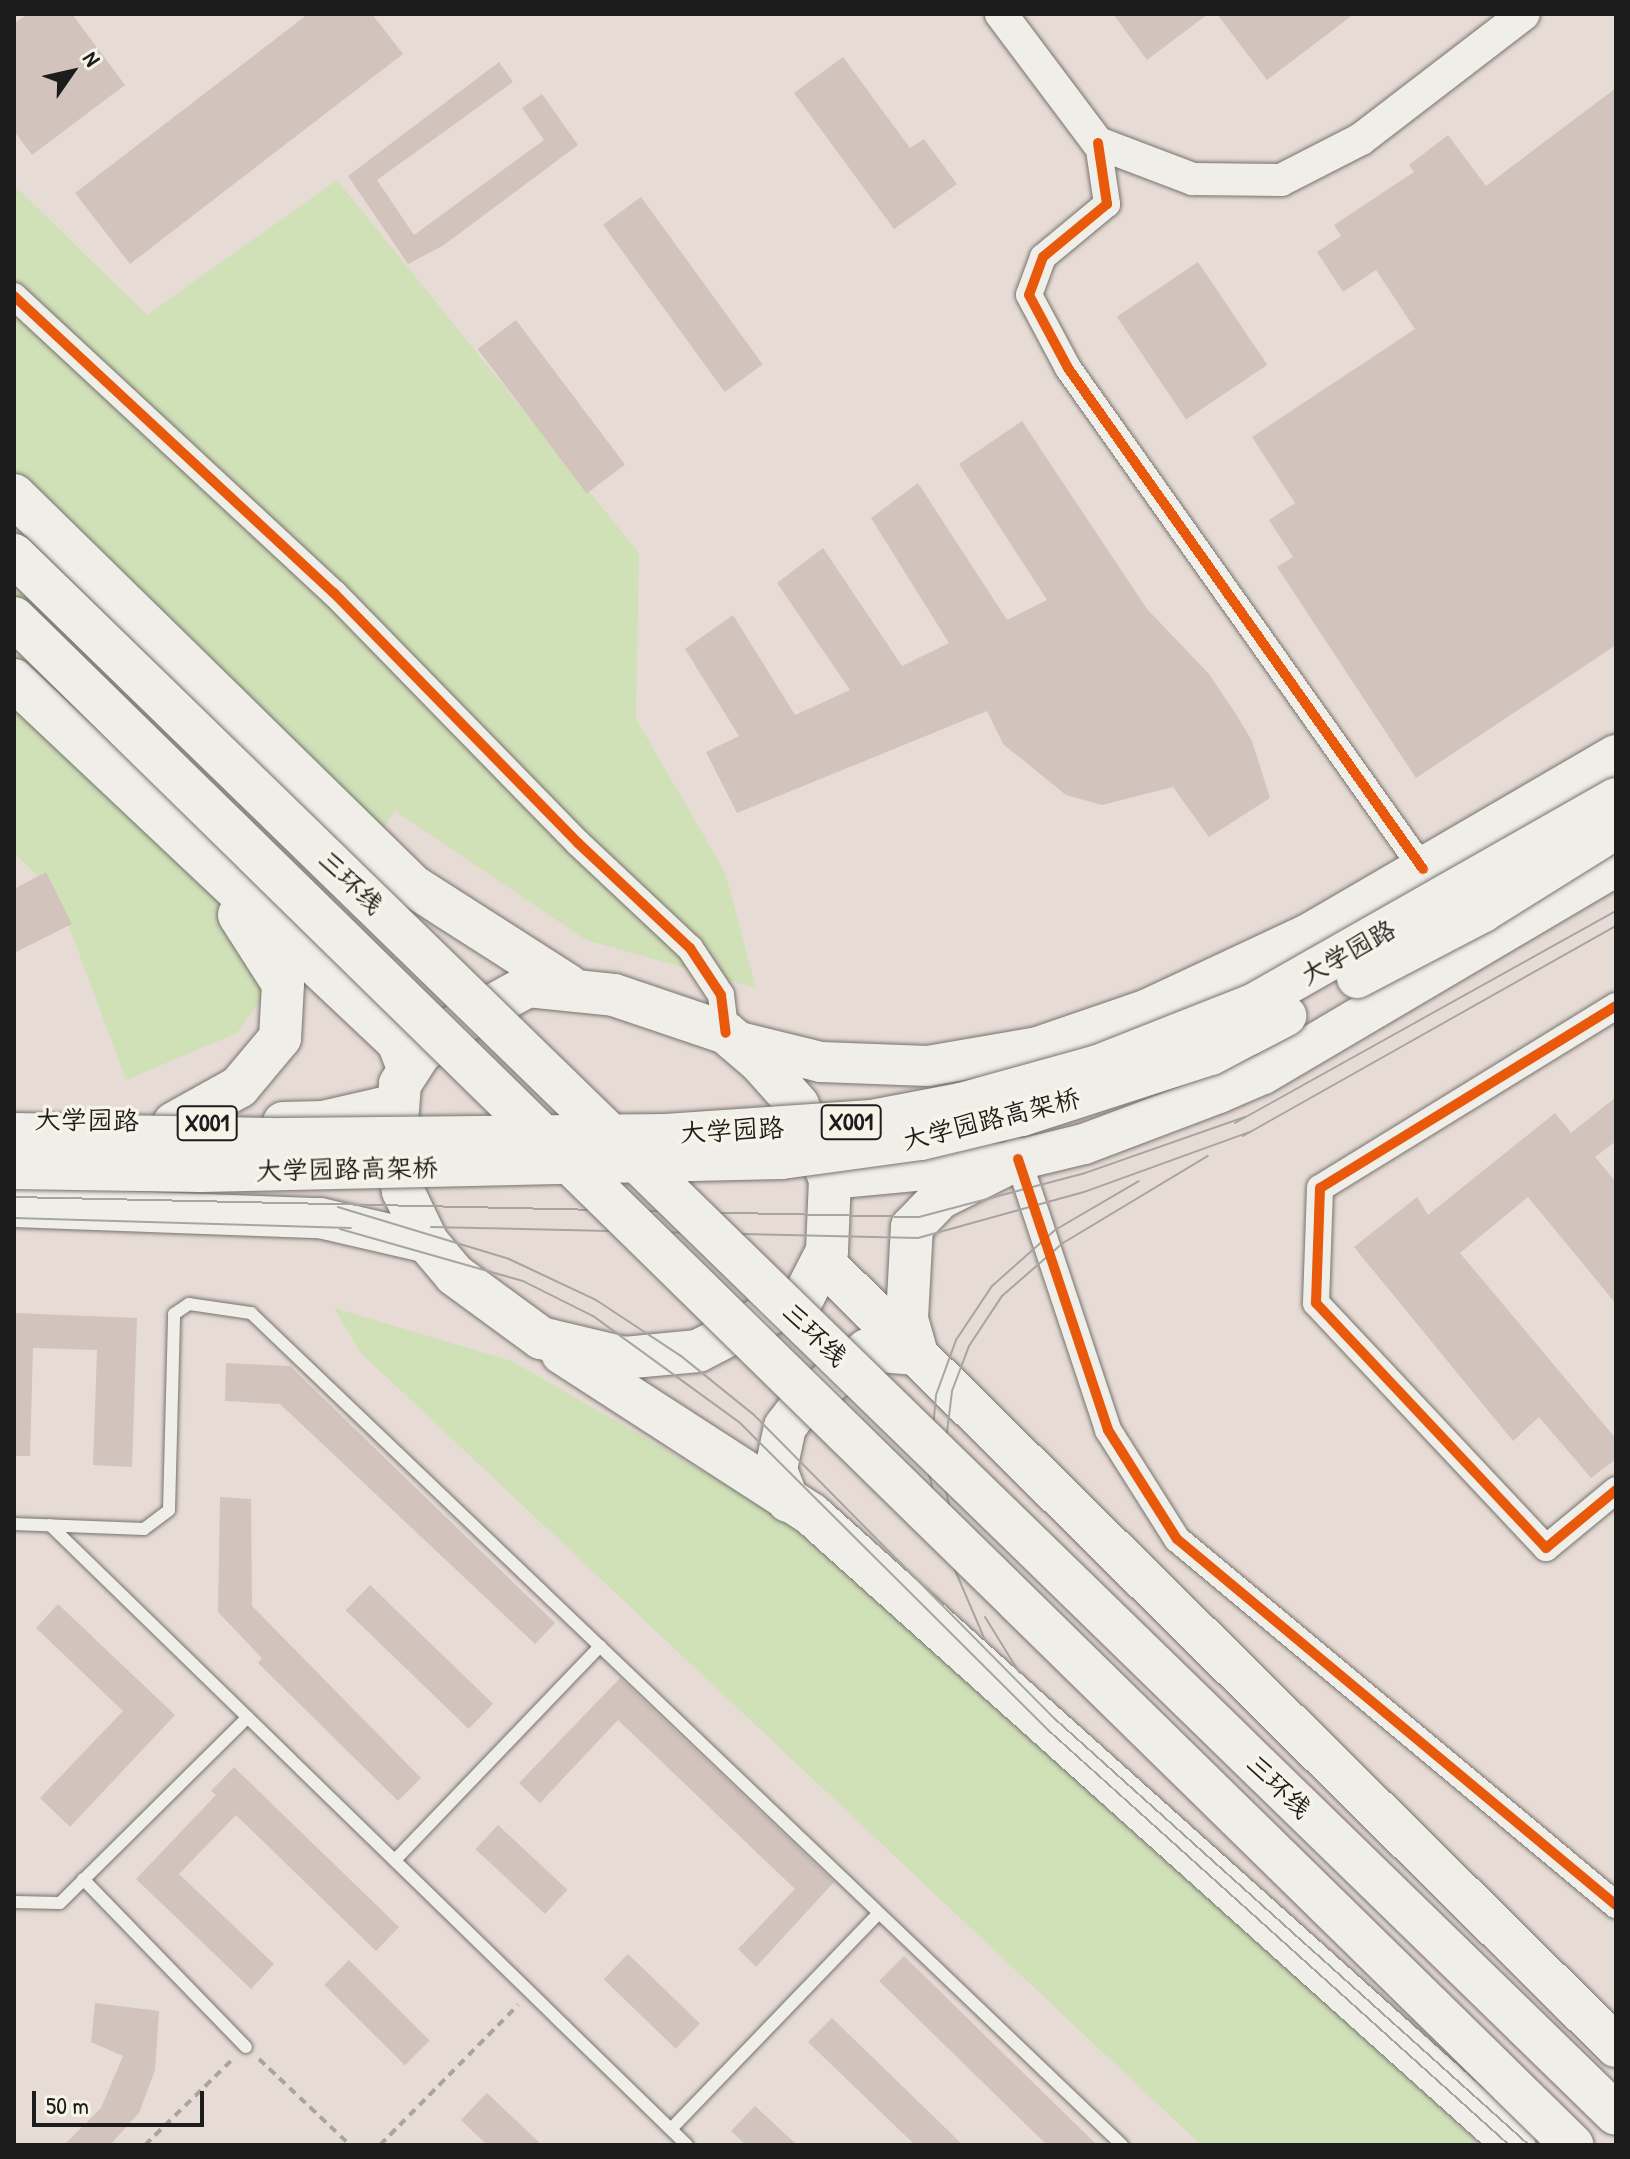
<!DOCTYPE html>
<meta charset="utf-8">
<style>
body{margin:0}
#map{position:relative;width:1630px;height:2159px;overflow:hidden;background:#e7dcd5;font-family:"Patrick Hand","LXGW WenKai TC",sans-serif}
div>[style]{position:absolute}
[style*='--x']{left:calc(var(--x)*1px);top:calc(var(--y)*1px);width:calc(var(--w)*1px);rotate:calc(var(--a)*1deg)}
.green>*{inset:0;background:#d0e0b7}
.building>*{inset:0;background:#d2c3bc;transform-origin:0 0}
.path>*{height:4px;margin-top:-2px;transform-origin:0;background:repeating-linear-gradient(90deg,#a7a5a2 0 8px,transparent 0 14px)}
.roads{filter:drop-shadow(0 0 2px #77726f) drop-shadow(0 0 2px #77726f)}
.service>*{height:12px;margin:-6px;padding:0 6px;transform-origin:6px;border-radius:6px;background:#f0eee9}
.minor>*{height:26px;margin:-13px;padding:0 13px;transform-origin:13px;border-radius:13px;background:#f0eee9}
.tertiary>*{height:32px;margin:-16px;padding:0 16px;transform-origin:16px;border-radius:16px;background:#f0eee9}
.primary>*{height:40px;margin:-20px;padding:0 20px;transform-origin:20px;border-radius:20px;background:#f0eee9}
.trunk>*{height:42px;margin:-21px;padding:0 21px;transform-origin:21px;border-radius:21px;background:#f0eee9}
.tram>*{height:2px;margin:-1px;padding:0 1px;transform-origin:1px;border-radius:1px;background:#a7a5a2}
.bridges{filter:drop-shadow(0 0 2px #77726f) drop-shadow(0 0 2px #77726f)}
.primary-bridge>*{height:40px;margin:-20px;padding:0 20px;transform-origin:20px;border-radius:20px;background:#f0eee9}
.trunk-bridge>*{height:42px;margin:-21px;padding:0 21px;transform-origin:21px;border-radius:21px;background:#f0eee9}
.cycleway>*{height:10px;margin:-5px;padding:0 5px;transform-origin:5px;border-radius:5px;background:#e8590c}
span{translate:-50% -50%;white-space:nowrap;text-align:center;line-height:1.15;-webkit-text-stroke:7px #f7f3e8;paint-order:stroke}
.shield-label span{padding:2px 6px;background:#f7f3e8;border:2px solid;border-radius:6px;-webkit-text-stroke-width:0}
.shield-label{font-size:24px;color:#1c1c1c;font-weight:700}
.street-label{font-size:26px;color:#1c1c1c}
.frame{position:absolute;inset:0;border:16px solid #1c1c1c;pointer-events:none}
.north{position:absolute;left:32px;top:32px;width:80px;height:80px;-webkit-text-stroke:6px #f7f3e8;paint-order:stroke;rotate:56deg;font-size:22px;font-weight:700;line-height:32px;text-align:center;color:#1c1c1c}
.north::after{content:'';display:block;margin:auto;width:28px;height:36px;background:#1c1c1c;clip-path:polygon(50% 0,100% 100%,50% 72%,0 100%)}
.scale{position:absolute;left:32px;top:2091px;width:172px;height:36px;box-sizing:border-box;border:4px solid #1c1c1c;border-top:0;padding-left:10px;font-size:24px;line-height:28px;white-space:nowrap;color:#1c1c1c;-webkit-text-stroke:6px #f7f3e8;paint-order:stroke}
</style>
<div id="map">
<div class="green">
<div style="clip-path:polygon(337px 180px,639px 553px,636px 719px,725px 872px,756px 988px,586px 940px,395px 811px,237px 1033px,126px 1080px,57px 894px,14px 853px,14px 185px,147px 315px)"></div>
<div style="clip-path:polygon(334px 1308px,512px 1361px,749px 1498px,814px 1496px,1479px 2145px,1201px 2145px,361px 1353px)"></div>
</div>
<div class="building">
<div style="clip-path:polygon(27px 14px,72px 14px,125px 85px,32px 155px,14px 131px,14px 24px)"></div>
<div style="clip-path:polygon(308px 14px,372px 14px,403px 54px,130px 264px,75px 193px)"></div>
<div style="clip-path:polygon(1113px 14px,1208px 14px,1147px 60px)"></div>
<div style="clip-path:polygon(1217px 14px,1354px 14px,1267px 80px)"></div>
<div style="clip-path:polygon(843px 57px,910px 148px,924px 139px,957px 184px,894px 229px,794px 93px)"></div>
<div style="clip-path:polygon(499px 62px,513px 82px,377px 180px,414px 235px,544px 140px,522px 108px,542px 94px,578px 145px,444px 245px,408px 264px,348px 176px)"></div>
<div style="clip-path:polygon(1616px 88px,1616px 645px,1416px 778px,1277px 567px,1293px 557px,1269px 520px,1295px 503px,1252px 437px,1415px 329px,1376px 270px,1343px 292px,1317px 252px,1341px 236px,1334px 225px,1414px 172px,1409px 165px,1448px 135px,1486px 186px)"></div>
<div style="left:641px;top:197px;width:207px;height:47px;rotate:54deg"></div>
<div style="left:1198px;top:262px;width:124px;height:98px;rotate:56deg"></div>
<div style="left:516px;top:320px;width:181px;height:48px;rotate:53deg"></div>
<div style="clip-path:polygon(1022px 421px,1147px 609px,1209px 674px,1234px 711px,1252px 741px,1270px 798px,1209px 837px,1173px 787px,1102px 805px,1066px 795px,1003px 744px,987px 711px,737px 813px,706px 752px,739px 736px,685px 649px,733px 615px,795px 715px,850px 690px,777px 583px,823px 548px,902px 666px,949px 643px,871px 518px,918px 483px,1007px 620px,1047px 600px,959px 464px)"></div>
<div style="clip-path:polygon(46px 872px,72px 924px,14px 953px,14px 889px)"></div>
<div style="clip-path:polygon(1616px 1097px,1616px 1141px,1595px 1157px,1616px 1182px,1616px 1304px,1528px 1197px,1460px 1253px,1616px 1439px,1616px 1459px,1591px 1478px,1539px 1417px,1513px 1441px,1354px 1247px,1417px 1197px,1428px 1215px,1555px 1113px,1571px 1133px)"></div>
<div style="clip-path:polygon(14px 1313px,137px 1318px,132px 1467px,93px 1465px,97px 1350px,33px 1348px,30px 1456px,14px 1456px)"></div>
<div style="clip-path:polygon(226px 1363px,290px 1366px,555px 1623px,535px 1644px,280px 1404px,225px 1401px)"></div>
<div style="clip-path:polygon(220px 1497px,251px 1499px,252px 1606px,421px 1778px,398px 1801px,258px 1663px,262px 1658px,218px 1612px)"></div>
<div style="left:370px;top:1585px;width:171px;height:35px;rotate:44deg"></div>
<div style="clip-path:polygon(58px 1604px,175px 1715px,70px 1827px,40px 1798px,123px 1711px,36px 1628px)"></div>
<div style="clip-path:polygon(620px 1678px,834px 1882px,756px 1967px,738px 1949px,795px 1889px,618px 1720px,540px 1803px,519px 1783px)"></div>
<div style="clip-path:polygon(234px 1767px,399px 1927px,376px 1951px,236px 1815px,179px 1874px,274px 1964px,251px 1989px,136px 1879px,216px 1795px,211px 1791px)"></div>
<div style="left:498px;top:1825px;width:95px;height:33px;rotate:43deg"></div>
<div style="left:628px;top:1954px;width:100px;height:35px;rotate:44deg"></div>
<div style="clip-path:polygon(904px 1956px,1097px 2145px,1047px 2145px,879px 1981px)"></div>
<div style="left:349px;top:1960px;width:114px;height:35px;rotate:45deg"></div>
<div style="clip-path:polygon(95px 2003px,159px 2011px,155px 2070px,139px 2113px,110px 2145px,64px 2145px,101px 2108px,123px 2056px,91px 2042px)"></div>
<div style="clip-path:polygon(832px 2018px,963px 2145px,915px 2145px,808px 2042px)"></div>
<div style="clip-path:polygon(487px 2093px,542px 2145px,487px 2145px,461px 2120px)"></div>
<div style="clip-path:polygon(755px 2106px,797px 2145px,746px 2145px,731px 2131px)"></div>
</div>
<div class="path">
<div style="--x:259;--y:2059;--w:125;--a:43.4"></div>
<div style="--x:145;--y:2145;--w:126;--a:-44.4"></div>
<div style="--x:380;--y:2145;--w:197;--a:-45.4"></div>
</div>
<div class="roads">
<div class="service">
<div style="--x:14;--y:1524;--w:130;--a:2.2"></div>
<div style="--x:144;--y:1529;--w:31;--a:-37"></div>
<div style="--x:169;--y:1510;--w:196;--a:-88.5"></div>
<div style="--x:174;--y:1314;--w:18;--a:-34"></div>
<div style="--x:189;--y:1304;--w:63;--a:8.3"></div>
<div style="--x:251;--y:1313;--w:1205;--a:43.69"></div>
<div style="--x:50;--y:1525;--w:889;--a:44.23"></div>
<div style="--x:396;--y:1859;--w:295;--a:-46.2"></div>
<div style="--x:83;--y:1879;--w:234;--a:45.9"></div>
<div style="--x:14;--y:1902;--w:46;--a:1.2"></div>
<div style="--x:60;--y:1903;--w:264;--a:-44.7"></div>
<div style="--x:671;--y:2129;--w:297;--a:-46.1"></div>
</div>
<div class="minor">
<div style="--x:1098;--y:143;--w:62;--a:81.6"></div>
<div style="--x:1107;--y:204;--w:83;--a:140.4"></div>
<div style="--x:1043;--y:257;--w:40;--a:110.2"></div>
<div style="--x:1029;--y:295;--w:83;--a:61.9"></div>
<div style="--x:1068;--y:368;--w:614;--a:54.68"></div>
<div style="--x:14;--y:296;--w:437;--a:42.9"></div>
<div style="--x:334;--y:593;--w:349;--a:45.7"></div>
<div style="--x:578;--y:843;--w:154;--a:43.2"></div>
<div style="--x:690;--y:948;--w:56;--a:56.6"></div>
<div style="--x:721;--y:995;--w:38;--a:83"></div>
<div style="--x:1616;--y:1006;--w:347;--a:148.4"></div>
<div style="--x:1320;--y:1188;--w:115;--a:92"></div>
<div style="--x:1316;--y:1303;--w:336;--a:46.8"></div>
<div style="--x:1546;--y:1548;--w:91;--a:-39.6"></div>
<div style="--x:1018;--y:1159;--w:286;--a:71.6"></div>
<div style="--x:1108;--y:1430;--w:129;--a:57.7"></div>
<div style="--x:1177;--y:1539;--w:572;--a:39.82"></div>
</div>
<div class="tertiary">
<div style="--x:1001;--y:14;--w:161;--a:53.1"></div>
<div style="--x:1098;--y:143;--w:102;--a:20.8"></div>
<div style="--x:1193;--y:179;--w:88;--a:0.7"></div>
<div style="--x:1281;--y:180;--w:90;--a:-27.1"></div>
<div style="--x:1361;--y:139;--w:205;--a:-37.5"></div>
</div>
<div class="primary">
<div style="--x:735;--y:1041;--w:89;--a:13.7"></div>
<div style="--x:821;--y:1062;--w:107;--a:2.1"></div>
<div style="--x:928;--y:1066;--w:112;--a:-9.8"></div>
<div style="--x:1038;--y:1047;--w:116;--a:-19.1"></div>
<div style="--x:1148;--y:1009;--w:179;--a:-25.1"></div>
<div style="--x:1310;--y:933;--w:354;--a:-30.2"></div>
<div style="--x:283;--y:1122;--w:40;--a:-1.4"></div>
<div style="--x:323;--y:1121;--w:76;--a:-12.9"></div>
<div style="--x:830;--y:1179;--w:180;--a:-5.4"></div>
<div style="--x:1009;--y:1162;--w:77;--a:-13.5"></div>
<div style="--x:1084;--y:1144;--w:144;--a:-20.7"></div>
<div style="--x:1219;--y:1093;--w:48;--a:-23.4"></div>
<div style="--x:1263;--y:1074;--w:410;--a:-30.5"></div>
<div style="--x:14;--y:1207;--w:306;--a:2.1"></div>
<div style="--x:320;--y:1218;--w:111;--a:13"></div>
</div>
<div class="trunk">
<div style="--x:14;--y:495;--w:559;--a:44.42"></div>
<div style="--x:413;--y:886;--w:184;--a:32.6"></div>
<div style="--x:14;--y:680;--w:528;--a:43.31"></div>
<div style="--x:398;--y:1042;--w:30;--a:69"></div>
<div style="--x:528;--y:986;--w:86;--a:6"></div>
<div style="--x:614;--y:995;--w:118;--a:18.7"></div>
<div style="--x:726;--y:1033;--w:45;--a:40.5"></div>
<div style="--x:760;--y:1062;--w:57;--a:48.5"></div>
<div style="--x:798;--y:1105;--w:81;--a:66.6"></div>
<div style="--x:830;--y:1179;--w:72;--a:92.4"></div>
<div style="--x:827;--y:1251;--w:51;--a:117.1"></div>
<div style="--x:804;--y:1296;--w:119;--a:152.6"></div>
<div style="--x:698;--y:1351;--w:74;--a:174.6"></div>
<div style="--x:624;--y:1358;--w:85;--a:-166.5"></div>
<div style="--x:541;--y:1338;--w:107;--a:-143.8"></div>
<div style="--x:455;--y:1275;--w:42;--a:-130.2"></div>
<div style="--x:428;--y:1243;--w:58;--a:-115.7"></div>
<div style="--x:403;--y:1191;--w:44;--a:-100.5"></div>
<div style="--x:395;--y:1148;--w:64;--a:-85.5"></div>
<div style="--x:400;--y:1084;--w:37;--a:-57"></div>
<div style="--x:420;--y:1053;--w:46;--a:-37.1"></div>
<div style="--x:457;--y:1025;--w:81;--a:-28.8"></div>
<div style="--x:174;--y:1123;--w:74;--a:-29"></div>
<div style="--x:239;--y:1087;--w:64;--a:-50.1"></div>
<div style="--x:280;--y:1038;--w:54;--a:-86.8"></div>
<div style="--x:283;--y:984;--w:82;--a:-122.5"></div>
<div style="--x:824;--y:1263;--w:1114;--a:44.67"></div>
<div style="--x:562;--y:1353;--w:297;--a:32.9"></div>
<div style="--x:811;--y:1514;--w:945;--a:41.87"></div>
<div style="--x:788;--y:1501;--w:34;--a:-111"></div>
<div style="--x:776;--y:1469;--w:43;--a:-77.9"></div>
<div style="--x:785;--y:1427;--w:25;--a:-53"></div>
<div style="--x:800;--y:1407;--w:88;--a:-40.4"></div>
<div style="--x:867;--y:1350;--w:50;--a:4.6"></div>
<div style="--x:917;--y:1354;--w:37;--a:-106"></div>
<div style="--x:907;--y:1318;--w:91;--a:-86.9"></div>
<div style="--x:912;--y:1227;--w:40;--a:-46"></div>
<div style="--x:940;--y:1198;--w:87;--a:-26.6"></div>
</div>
</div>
<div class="tram">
<div style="--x:1235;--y:1123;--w:436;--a:-29.1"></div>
<div style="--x:1243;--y:1136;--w:428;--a:-29.4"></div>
<div style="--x:14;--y:1197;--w:905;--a:1.27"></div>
<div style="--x:919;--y:1217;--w:169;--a:-14.8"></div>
<div style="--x:1082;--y:1174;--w:173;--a:-19.3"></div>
<div style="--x:338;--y:1207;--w:179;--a:16.9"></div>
<div style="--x:509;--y:1259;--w:96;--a:25.2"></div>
<div style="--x:596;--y:1300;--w:102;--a:33.4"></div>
<div style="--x:681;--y:1356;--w:92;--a:38.9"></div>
<div style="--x:753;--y:1414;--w:429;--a:45.3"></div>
<div style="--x:1055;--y:1719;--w:637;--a:41.95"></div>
<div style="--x:14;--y:1218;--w:337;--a:1.7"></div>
<div style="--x:431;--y:1227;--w:487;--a:1.3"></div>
<div style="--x:918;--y:1238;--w:172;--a:-15.5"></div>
<div style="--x:1084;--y:1192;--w:177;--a:-19.9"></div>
<div style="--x:340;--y:1229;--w:190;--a:15.9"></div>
<div style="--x:523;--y:1281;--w:78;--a:26.6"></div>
<div style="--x:593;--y:1316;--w:180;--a:36"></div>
<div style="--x:739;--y:1422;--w:436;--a:44.9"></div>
<div style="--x:1048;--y:1730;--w:620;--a:41.99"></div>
<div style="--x:954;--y:1527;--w:55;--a:-102.5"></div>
<div style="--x:942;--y:1473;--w:83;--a:-83"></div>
<div style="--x:952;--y:1391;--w:48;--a:-69.3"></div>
<div style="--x:969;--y:1346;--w:60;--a:-56.6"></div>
<div style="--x:1002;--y:1296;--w:81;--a:-41"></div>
<div style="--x:1063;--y:1243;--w:169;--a:-31"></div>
<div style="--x:985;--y:1617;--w:65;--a:58.3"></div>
<div style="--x:985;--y:1640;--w:84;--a:-113.2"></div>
<div style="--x:952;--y:1563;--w:91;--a:-104.6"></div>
<div style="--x:929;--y:1475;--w:80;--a:-85"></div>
<div style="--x:936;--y:1395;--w:59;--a:-70"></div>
<div style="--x:956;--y:1340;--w:65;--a:-56.3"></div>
<div style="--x:992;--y:1286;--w:84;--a:-41.6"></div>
<div style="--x:1055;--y:1230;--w:97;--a:-30.3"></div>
</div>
<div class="bridges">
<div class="primary-bridge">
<div style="--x:1357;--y:978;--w:142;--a:-27.6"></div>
<div style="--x:1483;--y:912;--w:157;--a:-32"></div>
<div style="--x:14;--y:1133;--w:269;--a:1.1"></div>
<div style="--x:283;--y:1138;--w:383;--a:-0.6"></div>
<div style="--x:666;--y:1134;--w:206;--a:-3.9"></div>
<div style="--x:872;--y:1120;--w:91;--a:-10.8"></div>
<div style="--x:961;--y:1103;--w:142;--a:-15.5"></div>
<div style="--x:1098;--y:1065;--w:167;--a:-21.5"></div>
<div style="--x:1253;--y:1004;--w:417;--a:-29.6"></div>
<div style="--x:14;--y:1169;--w:187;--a:0.9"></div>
<div style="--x:201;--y:1172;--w:581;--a:-1.28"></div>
<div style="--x:782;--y:1159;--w:140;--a:-7.8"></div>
<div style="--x:921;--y:1140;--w:104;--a:-13.4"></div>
<div style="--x:1022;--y:1116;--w:199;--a:-17.9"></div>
<div style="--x:1211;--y:1055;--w:85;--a:-27.5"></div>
</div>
<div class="trunk-bridge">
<div style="--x:14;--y:555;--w:2235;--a:44.22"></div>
<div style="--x:14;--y:618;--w:2182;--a:44.42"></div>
</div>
</div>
<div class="cycleway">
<div style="--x:1098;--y:143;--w:62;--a:81.6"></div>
<div style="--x:1107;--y:204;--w:83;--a:140.4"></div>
<div style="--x:1043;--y:257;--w:40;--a:110.2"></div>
<div style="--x:1029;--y:295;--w:83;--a:61.9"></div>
<div style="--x:1068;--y:368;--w:614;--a:54.68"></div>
<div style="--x:14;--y:296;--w:437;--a:42.9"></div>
<div style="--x:334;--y:593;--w:349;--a:45.7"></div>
<div style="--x:578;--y:843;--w:154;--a:43.2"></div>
<div style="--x:690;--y:948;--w:56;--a:56.6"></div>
<div style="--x:721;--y:995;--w:38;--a:83"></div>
<div style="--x:1616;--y:1006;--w:347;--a:148.4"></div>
<div style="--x:1320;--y:1188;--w:115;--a:92"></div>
<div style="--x:1316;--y:1303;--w:336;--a:46.8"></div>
<div style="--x:1546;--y:1548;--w:91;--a:-39.6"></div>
<div style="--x:1018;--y:1159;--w:286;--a:71.6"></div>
<div style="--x:1108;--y:1430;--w:129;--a:57.7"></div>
<div style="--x:1177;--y:1539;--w:572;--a:39.82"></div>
</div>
<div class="shield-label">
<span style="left:851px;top:1122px">X001</span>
<span style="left:207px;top:1123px">X001</span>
</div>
<div class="street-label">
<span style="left:351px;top:882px;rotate:44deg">三环线</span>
<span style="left:1348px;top:952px;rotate:-29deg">大学园路</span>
<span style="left:991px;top:1119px;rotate:-14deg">大学园路高架桥</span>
<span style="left:87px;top:1120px;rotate:1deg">大学园路</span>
<span style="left:732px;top:1130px;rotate:-3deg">大学园路</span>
<span style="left:347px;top:1169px;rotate:-1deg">大学园路高架桥</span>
<span style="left:815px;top:1334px;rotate:44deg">三环线</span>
<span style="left:1279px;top:1786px;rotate:44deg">三环线</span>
</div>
<div class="frame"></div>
<div class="north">N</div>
<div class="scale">50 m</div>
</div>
